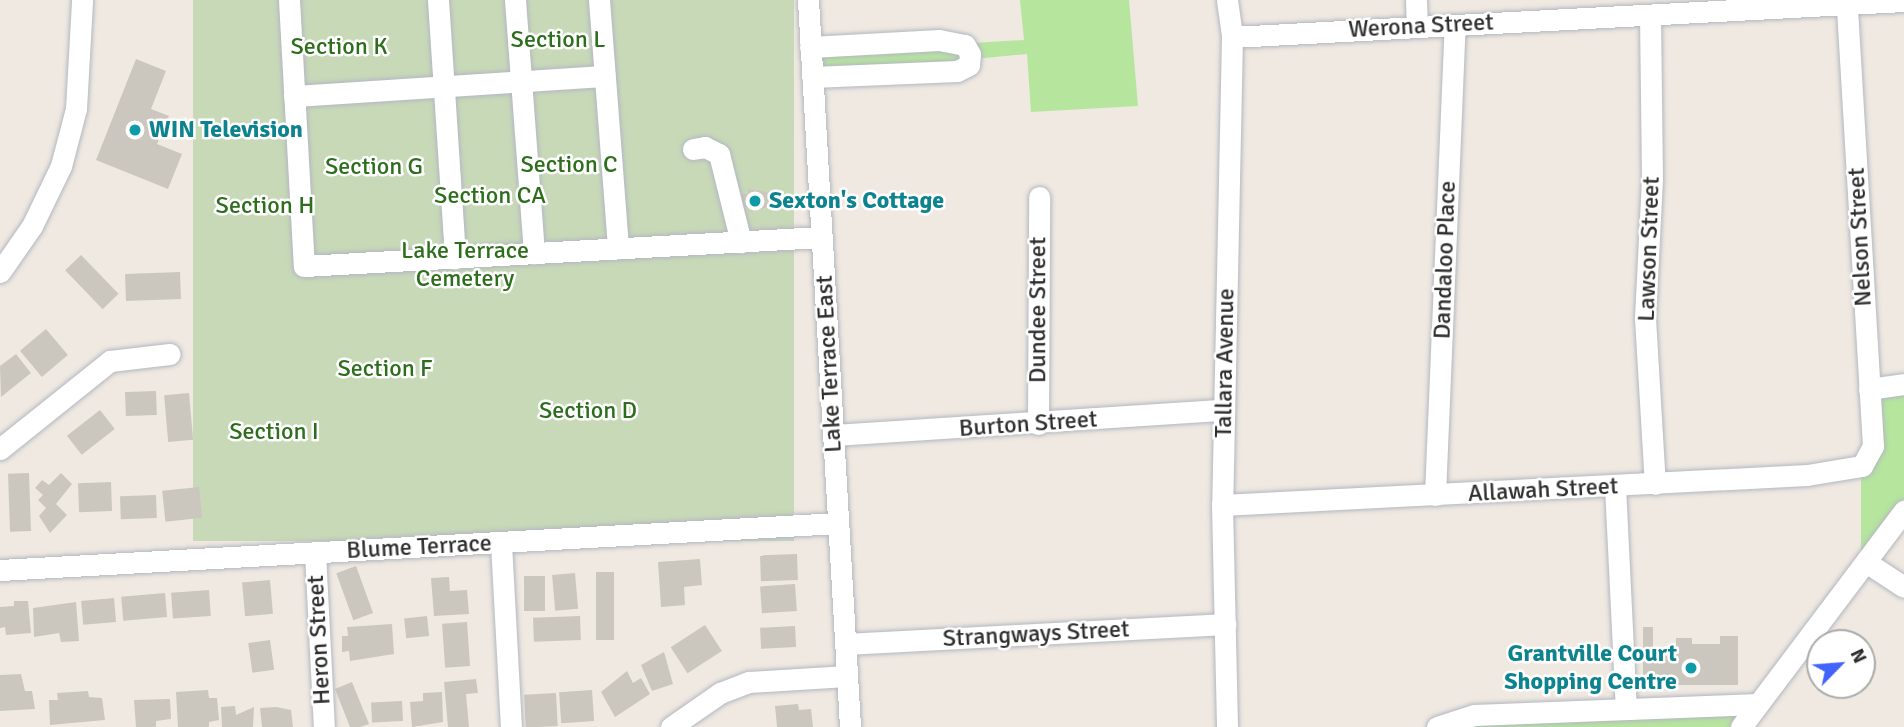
<!DOCTYPE html>
<style>
body{margin:0}
#map{position:relative;width:1904px;height:727px;overflow:hidden;background:#efe9e1;font-family:Signika,sans-serif}
div>[style]{position:absolute}
[style*='--x']{left:calc(var(--x)*1px);top:calc(var(--y)*1px);width:calc(var(--w)*1px);rotate:calc(var(--a)*1deg)}
.green>*{inset:0;background:#b6e59e}
.cemetery>*{inset:0;background:#c8d9b8;transform-origin:0 0}
.building>*{inset:0;background:#cbc7bf;transform-origin:0 0}
.roads{filter:drop-shadow(0 0 2px #b4b7c1) drop-shadow(0 0 2px #b4b7c1)}
.minor>*{height:21px;margin:-10.5px;padding:0 10.5px;transform-origin:10.5px;border-radius:10.5px;background:#fff}
.dots>*{width:19px;height:19px;translate:-50% -50%;box-sizing:border-box;border:4px solid #fff;border-radius:50%}
span{translate:-50% -50%;white-space:nowrap;text-align:center;line-height:1.15;-webkit-text-stroke:5px #fff;paint-order:stroke}
.street-label{font-size:24px;color:#2e2e2e}
.park-label{font-size:24px;color:#2c6e1b}
.culture-label{font-size:24px;color:#0d838f;font-weight:700}
.left{translate:0 -50%;text-align:left}
.right{translate:-100% -50%;text-align:right}
.north{position:absolute;left:1806px;top:629px;width:70px;height:70px;box-sizing:border-box;background:#fff;border:2px solid #ababab;border-radius:50%;rotate:65deg;font-size:19px;font-weight:700;line-height:28px;text-align:center;color:#2e2e2e}
.north::after{content:'';display:block;margin:auto;width:24px;height:32px;background:#4264fb;clip-path:polygon(50% 0,100% 100%,50% 72%,0 100%)}
</style>
<div id="map">
<div class="green">
<div style="clip-path:polygon(1020px 0,1129px 0,1138px 106px,1031px 112px,1027px 54px,974px 59px,973px 43px,1024px 40px)"></div>
<div style="clip-path:polygon(952px 44px,966px 63px,815px 73px,813px 50px)"></div>
<div style="clip-path:polygon(1904px 390px,1904px 499px,1861px 556px,1861px 475px,1876px 394px)"></div>
<div style="clip-path:polygon(1750px 707px,1735px 727px,1444px 727px)"></div>
</div>
<div class="cemetery">
<div style="left:193px;top:0;width:601px;height:541px"></div>
</div>
<div class="building">
<div style="clip-path:polygon(136px 59px,166px 71px,151px 109px,169px 116px,157px 144px,182px 154px,168px 189px,96px 160px)"></div>
<div style="clip-path:polygon(748px 189px,767px 192px,768px 207px,751px 212px,751px 207px,742px 207px,742px 194px,748px 194px)"></div>
<div style="left:81px;top:255px;width:54px;height:22px;rotate:46deg"></div>
<div style="left:180px;top:272px;width:27px;height:55px;rotate:88deg"></div>
<div style="left:46px;top:329px;width:34px;height:34px;rotate:50deg"></div>
<div style="clip-path:polygon(16px 354px,31px 373px,1px 397px,0 366px)"></div>
<div style="left:156px;top:391px;width:24px;height:31px;rotate:88deg"></div>
<div style="left:189px;top:393px;width:47px;height:25px;rotate:85deg"></div>
<div style="left:100px;top:410px;width:24px;height:42px;rotate:52deg"></div>
<div style="left:29px;top:473px;width:58px;height:21px;rotate:88deg"></div>
<div style="clip-path:polygon(61px 473px,72px 484px,56px 504px,67px 515px,50px 533px,39px 516px,46px 508px,38px 500px,43px 495px,35px 488px,42px 480px,49px 485px)"></div>
<div style="left:111px;top:482px;width:29px;height:33px;rotate:88deg"></div>
<div style="left:199px;top:487px;width:31px;height:37px;rotate:84deg"></div>
<div style="left:156px;top:495px;width:23px;height:36px;rotate:88deg"></div>
<div style="left:797px;top:554px;width:26px;height:37px;rotate:88deg"></div>
<div style="clip-path:polygon(700px 559px,702px 585px,684px 587px,685px 605px,661px 607px,658px 562px)"></div>
<div style="left:356px;top:566px;width:50px;height:21px;rotate:70deg"></div>
<div style="left:596px;top:572px;width:18px;height:68px"></div>
<div style="left:575px;top:573px;width:36px;height:23px;rotate:85deg"></div>
<div style="left:524px;top:576px;width:21px;height:35px"></div>
<div style="clip-path:polygon(449px 577px,450px 591px,467px 590px,469px 614px,434px 616px,431px 578px)"></div>
<div style="left:270px;top:580px;width:34px;height:28px;rotate:85deg"></div>
<div style="left:795px;top:584px;width:27px;height:35px;rotate:86deg"></div>
<div style="left:209px;top:590px;width:26px;height:38px;rotate:86deg"></div>
<div style="left:165px;top:593px;width:24px;height:44px;rotate:85deg"></div>
<div style="left:114px;top:598px;width:24px;height:33px;rotate:85deg"></div>
<div style="clip-path:polygon(14px 601px,28px 601px,31px 633px,6px 635px,5px 627px,0 628px,0 607px,14px 606px)"></div>
<div style="clip-path:polygon(76px 602px,79px 641px,61px 642px,59px 633px,34px 637px,33px 608px)"></div>
<div style="left:427px;top:616px;width:20px;height:23px;rotate:84deg"></div>
<div style="left:580px;top:616px;width:24px;height:47px;rotate:88deg"></div>
<div style="left:467px;top:622px;width:44px;height:25px;rotate:86deg"></div>
<div style="clip-path:polygon(392px 624px,394px 654px,350px 661px,349px 651px,342px 652px,342px 636px,348px 636px,347px 627px)"></div>
<div style="left:705px;top:625px;width:31px;height:41px;rotate:57deg"></div>
<div style="left:795px;top:626px;width:21px;height:35px;rotate:87deg"></div>
<div style="clip-path:polygon(1643px 627px,1653px 627px,1653px 650px,1676px 650px,1676px 638px,1692px 638px,1692px 644px,1720px 644px,1720px 636px,1738px 636px,1738px 685px,1643px 685px)"></div>
<div style="left:270px;top:640px;width:30px;height:22px;rotate:82deg"></div>
<div style="clip-path:polygon(664px 652px,673px 684px,652px 691px,641px 665px)"></div>
<div style="clip-path:polygon(627px 671px,633px 683px,641px 678px,650px 694px,615px 717px,601px 692px)"></div>
<div style="clip-path:polygon(21px 674px,25px 691px,32px 691px,35px 709px,0 711px,0 675px)"></div>
<div style="clip-path:polygon(476px 679px,478px 693px,466px 694px,469px 727px,448px 727px,444px 682px)"></div>
<div style="clip-path:polygon(352px 682px,369px 724px,360px 727px,350px 727px,335px 689px)"></div>
<div style="clip-path:polygon(208px 690px,209px 698px,217px 698px,219px 720px,209px 722px,209px 727px,178px 727px,176px 692px)"></div>
<div style="left:592px;top:690px;width:31px;height:33px;rotate:86deg"></div>
<div style="clip-path:polygon(88px 691px,89px 697px,102px 698px,105px 720px,50px 725px,49px 700px,58px 700px,57px 693px)"></div>
<div style="clip-path:polygon(442px 692px,443px 722px,412px 727px,410px 702px,423px 701px,423px 693px)"></div>
<div style="left:556px;top:693px;width:33px;height:32px;rotate:87deg"></div>
<div style="clip-path:polygon(170px 699px,171px 719px,156px 721px,156px 727px,136px 727px,134px 700px)"></div>
<div style="left:402px;top:701px;width:20px;height:31px;rotate:87deg"></div>
<div style="clip-path:polygon(798px 704px,799px 710px,811px 709px,813px 727px,777px 727px,775px 706px)"></div>
<div style="clip-path:polygon(235px 706px,236px 715px,254px 707px,253px 727px,222px 727px,221px 707px)"></div>
<div style="clip-path:polygon(276px 707px,291px 710px,293px 727px,262px 727px,260px 708px)"></div>
</div>
<div class="roads">
<div class="minor">
<div style="--x:289;--y:0;--w:266;--a:86.8"></div>
<div style="--x:304;--y:266;--w:518;--a:-3.21"></div>
<div style="--x:438;--y:0;--w:259;--a:86.2"></div>
<div style="--x:515;--y:0;--w:254;--a:85.7"></div>
<div style="--x:599;--y:0;--w:249;--a:85.6"></div>
<div style="--x:808;--y:0;--w:728;--a:86.69"></div>
<div style="--x:1227;--y:0;--w:37;--a:82"></div>
<div style="--x:1232;--y:37;--w:468;--a:91.2"></div>
<div style="--x:1222;--y:505;--w:222;--a:88.7"></div>
<div style="--x:1416;--y:0;--w:27;--a:88"></div>
<div style="--x:1650;--y:15;--w:164;--a:89.3"></div>
<div style="--x:1652;--y:179;--w:139;--a:92.9"></div>
<div style="--x:1645;--y:318;--w:166;--a:86.6"></div>
<div style="--x:1232;--y:37;--w:673;--a:-3.07"></div>
<div style="--x:810;--y:47;--w:129;--a:-3.1"></div>
<div style="--x:939;--y:40;--w:26;--a:11"></div>
<div style="--x:965;--y:45;--w:10;--a:61"></div>
<div style="--x:970;--y:54;--w:11;--a:95"></div>
<div style="--x:969;--y:65;--w:13;--a:153"></div>
<div style="--x:957;--y:71;--w:145;--a:177.6"></div>
<div style="--x:294;--y:96;--w:311;--a:-3.7"></div>
<div style="--x:693;--y:149;--w:12;--a:-9"></div>
<div style="--x:705;--y:147;--w:16;--a:27"></div>
<div style="--x:719;--y:154;--w:91;--a:76"></div>
<div style="--x:0;--y:272;--w:56;--a:-55.2"></div>
<div style="--x:32;--y:226;--w:67;--a:-64.2"></div>
<div style="--x:61;--y:166;--w:59;--a:-75.3"></div>
<div style="--x:76;--y:109;--w:109;--a:-86.8"></div>
<div style="--x:1869;--y:389;--w:35;--a:-8"></div>
<div style="--x:1038;--y:424;--w:227;--a:-89.7"></div>
<div style="--x:833;--y:435;--w:392;--a:-3.7"></div>
<div style="--x:0;--y:449;--w:141;--a:-38.7"></div>
<div style="--x:110;--y:361;--w:60;--a:-6.7"></div>
<div style="--x:1615;--y:486;--w:222;--a:87.2"></div>
<div style="--x:1435;--y:495;--w:470;--a:-87.6"></div>
<div style="--x:1222;--y:505;--w:586;--a:-2.94"></div>
<div style="--x:1807;--y:475;--w:56;--a:-9.3"></div>
<div style="--x:1862;--y:466;--w:23;--a:-61"></div>
<div style="--x:1873;--y:446;--w:443;--a:-93.4"></div>
<div style="--x:501;--y:543;--w:184;--a:86.9"></div>
<div style="--x:315;--y:552;--w:175;--a:87.1"></div>
<div style="--x:1866;--y:562;--w:45;--a:33.3"></div>
<div style="--x:0;--y:570;--w:839;--a:-3.21"></div>
<div style="--x:846;--y:644;--w:380;--a:-3"></div>
<div style="--x:671;--y:727;--w:60;--a:-34.8"></div>
<div style="--x:720;--y:693;--w:31;--a:-21"></div>
<div style="--x:749;--y:682;--w:98;--a:-3.5"></div>
<div style="--x:1437;--y:727;--w:39;--a:-18"></div>
<div style="--x:1474;--y:715;--w:284;--a:-2.2"></div>
<div style="--x:1741;--y:727;--w:271;--a:-53"></div>
</div>
</div>
<div class="dots">
<div style="left:135px;top:130px;background:#0f9aa8"></div>
<div style="left:755px;top:201px;background:#0f9aa8"></div>
<div style="left:1691px;top:668px;background:#0f9aa8"></div>
</div>
<div class="street-label">
<span style="left:1421px;top:26px;rotate:-3deg">Werona Street</span>
<span style="left:1860px;top:237px;rotate:-93deg">Nelson Street</span>
<span style="left:1649px;top:249px;rotate:-88deg">Lawson Street</span>
<span style="left:1445px;top:260px;rotate:-88deg">Dandaloo Place</span>
<span style="left:1038px;top:310px;rotate:-90deg">Dundee Street</span>
<span style="left:1225px;top:363px;rotate:-89deg">Tallara Avenue</span>
<span style="left:829px;top:364px;rotate:-93deg">Lake Terrace East</span>
<span style="left:1028px;top:424px;rotate:-4deg">Burton Street</span>
<span style="left:1543px;top:490px;rotate:-3deg">Allawah Street</span>
<span style="left:419px;top:547px;rotate:-3deg">Blume Terrace</span>
<span style="left:1036px;top:634px;rotate:-3deg">Strangways Street</span>
<span style="left:319px;top:640px;rotate:-93deg">Heron Street</span>
</div>
<div class="park-label">
<span style="left:558px;top:40px">Section L</span>
<span style="left:339px;top:47px">Section K</span>
<span style="left:569px;top:165px">Section C</span>
<span style="left:374px;top:167px">Section G</span>
<span style="left:490px;top:196px">Section CA</span>
<span style="left:265px;top:206px">Section H</span>
<span style="left:465px;top:265px">Lake Terrace<br>Cemetery</span>
<span style="left:385px;top:369px">Section F</span>
<span style="left:588px;top:411px">Section D</span>
<span style="left:274px;top:432px">Section I</span>
</div>
<div class="culture-label">
<span class="left" style="left:149px;top:130px">WIN Television</span>
<span class="left" style="left:769px;top:201px">Sexton's Cottage</span>
<span class="right" style="left:1677px;top:668px">Grantville Court<br>Shopping Centre</span>
</div>
<div class="north">N</div>
</div>
